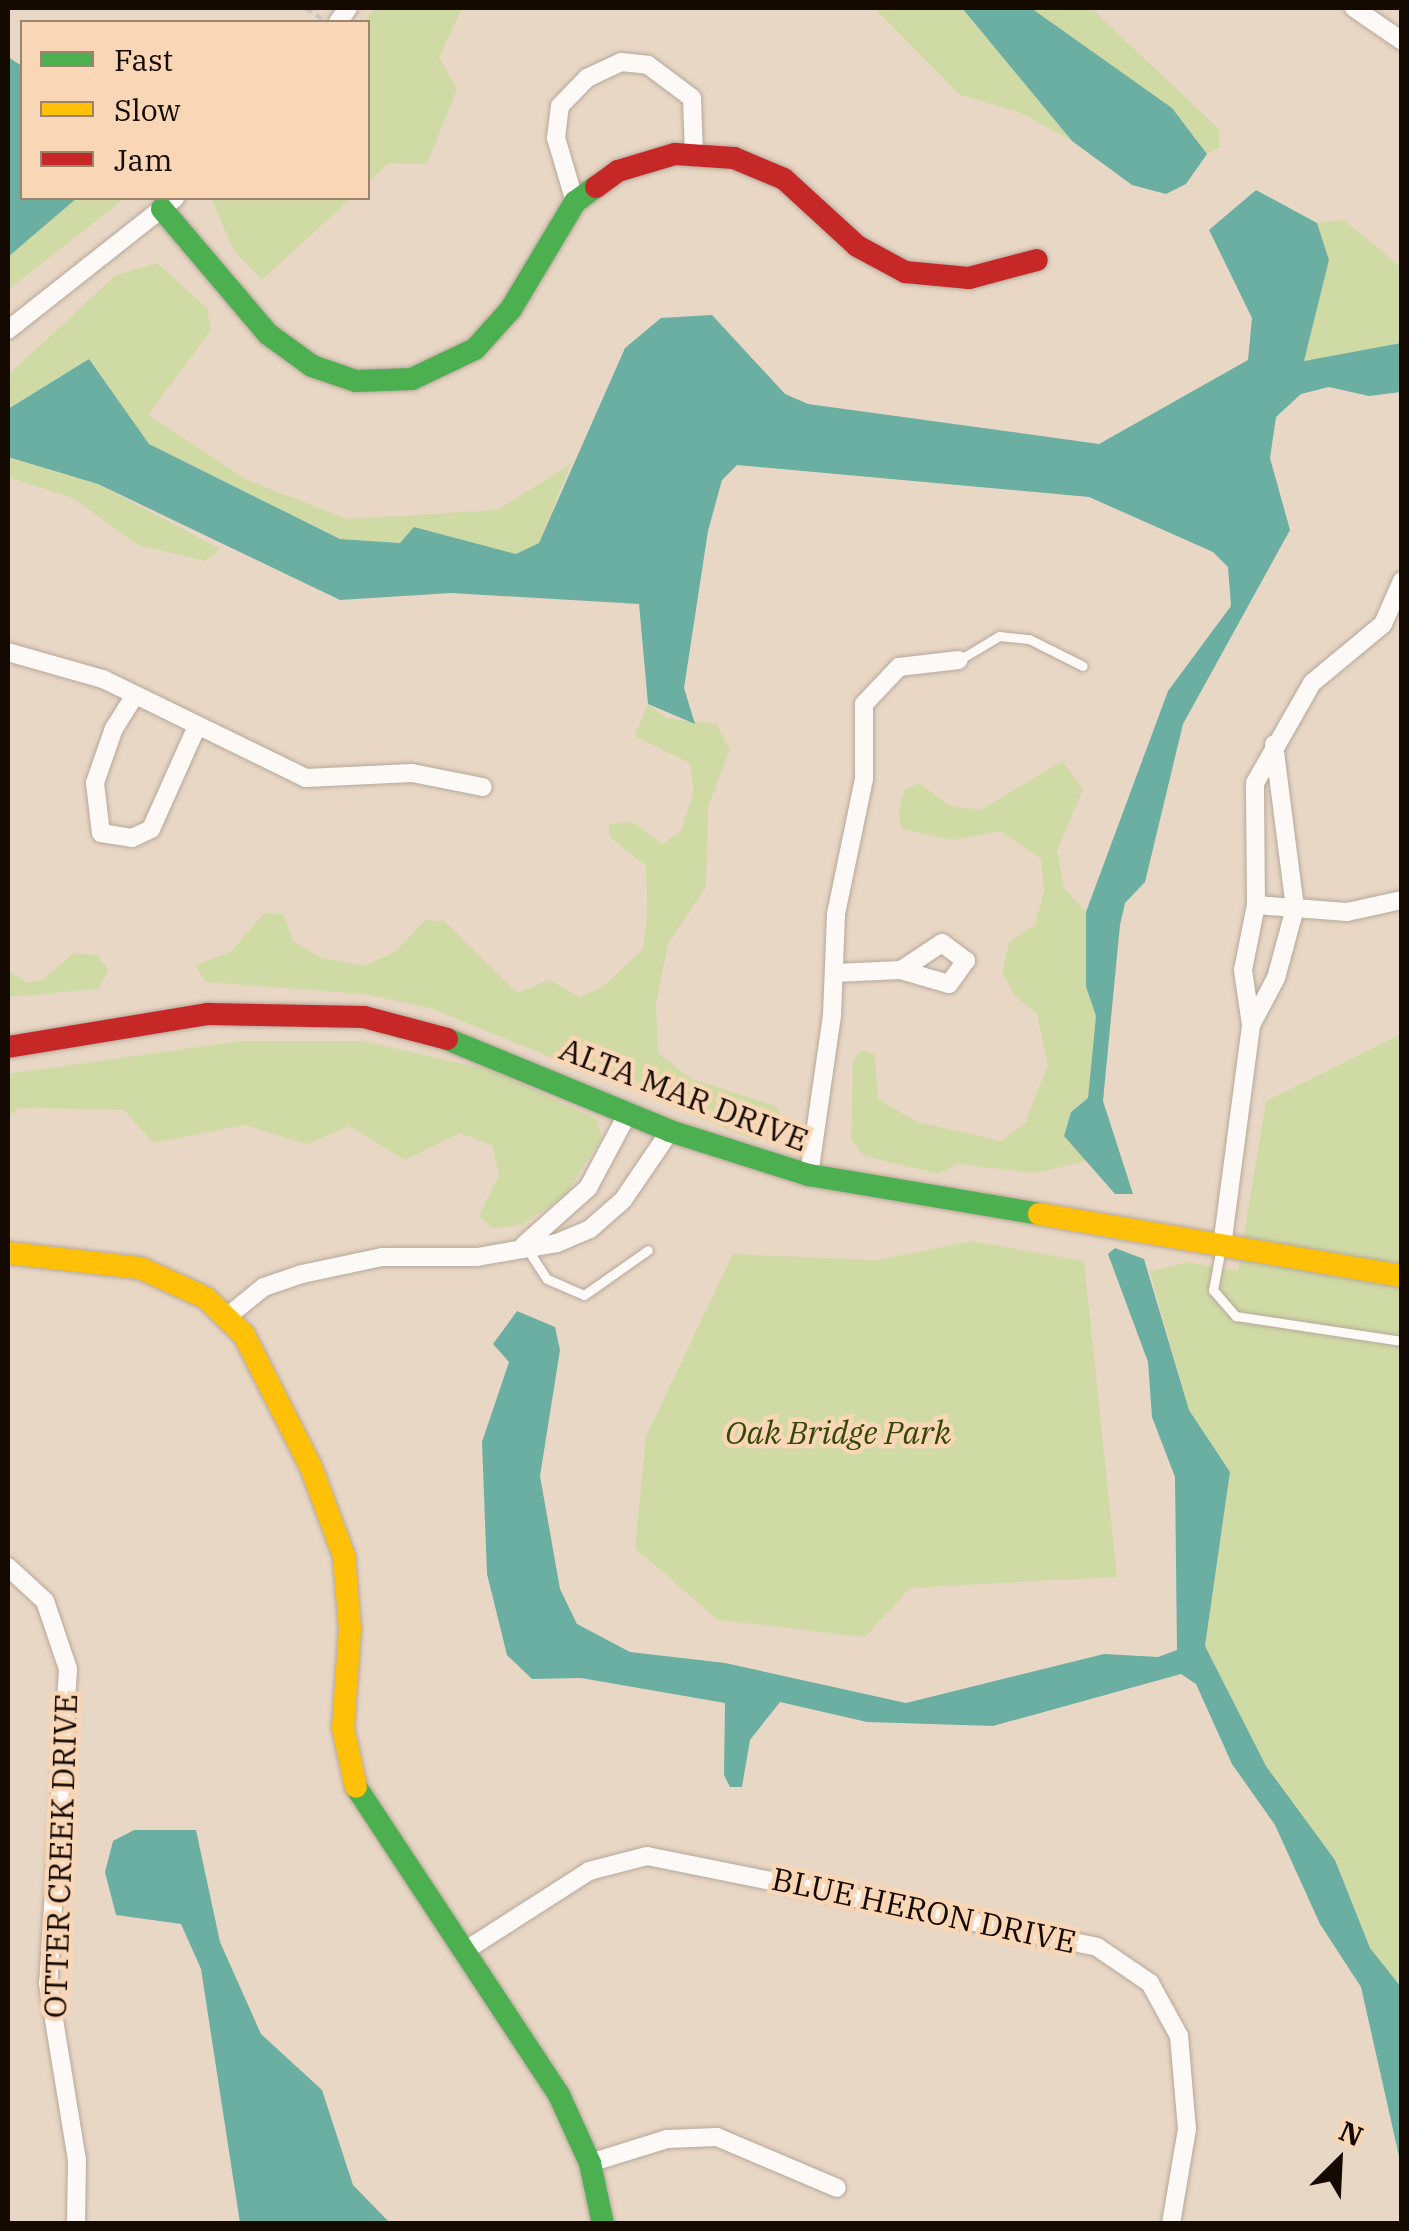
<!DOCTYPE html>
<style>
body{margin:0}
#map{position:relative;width:1409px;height:2231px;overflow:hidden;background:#e9d7c5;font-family:"IBM Plex Serif",serif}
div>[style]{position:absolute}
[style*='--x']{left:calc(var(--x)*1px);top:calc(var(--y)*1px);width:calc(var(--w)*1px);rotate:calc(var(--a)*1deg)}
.green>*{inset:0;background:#d0daa4}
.water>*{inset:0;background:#6bafa3}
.path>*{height:4px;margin-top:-2px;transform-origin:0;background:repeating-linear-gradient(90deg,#cbc6c1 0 8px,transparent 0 13px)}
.roads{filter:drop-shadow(0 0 2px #b6a89b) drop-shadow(0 0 2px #b6a89b)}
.lane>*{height:9px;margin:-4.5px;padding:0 4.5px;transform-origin:4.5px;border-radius:4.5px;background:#fcf9f6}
.street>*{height:18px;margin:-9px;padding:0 9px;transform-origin:9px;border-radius:9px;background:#fcf9f6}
.fast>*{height:22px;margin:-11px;padding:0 11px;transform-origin:11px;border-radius:11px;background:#4caf50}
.slow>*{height:22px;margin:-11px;padding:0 11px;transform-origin:11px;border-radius:11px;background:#ffc107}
.jam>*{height:22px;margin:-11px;padding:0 11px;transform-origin:11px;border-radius:11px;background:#c62828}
span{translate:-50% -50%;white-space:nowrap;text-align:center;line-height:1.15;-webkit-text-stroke:9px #f8d6b6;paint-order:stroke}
.street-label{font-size:32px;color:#140a02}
.park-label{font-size:32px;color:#344705;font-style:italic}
.frame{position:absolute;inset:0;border:10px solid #140a02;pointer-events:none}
.legend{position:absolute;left:20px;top:20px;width:350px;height:180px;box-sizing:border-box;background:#f8d6b6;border:2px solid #9d846e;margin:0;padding:12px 18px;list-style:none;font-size:30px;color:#140a02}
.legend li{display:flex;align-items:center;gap:20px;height:50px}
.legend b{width:50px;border:2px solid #9d846e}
.north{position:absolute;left:1289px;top:2111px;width:100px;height:100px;-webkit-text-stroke:8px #f8d6b6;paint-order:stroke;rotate:24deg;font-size:28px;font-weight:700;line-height:40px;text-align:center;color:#140a02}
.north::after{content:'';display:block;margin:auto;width:35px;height:45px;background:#140a02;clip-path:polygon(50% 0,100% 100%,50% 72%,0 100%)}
</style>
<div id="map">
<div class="green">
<div style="clip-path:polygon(375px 8px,462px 8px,439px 57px,457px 89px,427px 164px,389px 163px,368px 182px,364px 22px)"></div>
<div style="clip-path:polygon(874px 8px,962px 8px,1072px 141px,1019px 112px,960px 95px)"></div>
<div style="clip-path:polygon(1031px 8px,1091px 8px,1219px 129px,1219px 148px,1207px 154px,1172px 108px)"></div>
<div style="clip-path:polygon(77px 198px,125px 198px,8px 290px,8px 257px)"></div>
<div style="clip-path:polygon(211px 198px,351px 198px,262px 280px,234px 251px)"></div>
<div style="clip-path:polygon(1344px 220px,1401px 267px,1401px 343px,1304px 361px,1329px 260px,1317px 223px)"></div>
<div style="clip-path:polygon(157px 263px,207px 308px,211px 330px,148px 415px,247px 480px,347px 519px,497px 510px,571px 464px,539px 543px,516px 555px,415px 527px,401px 543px,341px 539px,149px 444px,89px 359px,8px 409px,8px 375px,116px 275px)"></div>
<div style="clip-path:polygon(8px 457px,98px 484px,220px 549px,205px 561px,138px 545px,73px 498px,8px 477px)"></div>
<div style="clip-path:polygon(648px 704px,666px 718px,716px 724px,730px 749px,708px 807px,706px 887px,668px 944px,656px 1004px,658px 1053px,692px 1079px,776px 1106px,785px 1124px,777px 1140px,754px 1140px,430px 1008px,364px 994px,205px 982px,196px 965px,232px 951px,264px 913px,284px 914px,293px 941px,321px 958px,364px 966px,396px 951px,425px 920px,444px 921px,517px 993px,549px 980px,580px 997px,604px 986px,643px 949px,647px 920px,646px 866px,609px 836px,609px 824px,632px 822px,662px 844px,681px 831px,694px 792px,690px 763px,635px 736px)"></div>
<div style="clip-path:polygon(1062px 761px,1083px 789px,1057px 851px,1064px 888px,1086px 912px,1086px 987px,1096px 1016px,1088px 1098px,1071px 1112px,1064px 1136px,1086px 1161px,1035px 1173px,957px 1164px,939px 1174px,864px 1156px,851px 1139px,853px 1061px,861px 1050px,875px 1055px,878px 1099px,917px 1122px,1001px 1141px,1025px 1123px,1048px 1065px,1037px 1014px,1015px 996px,1002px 972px,1010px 941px,1035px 925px,1044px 891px,1041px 859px,1001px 831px,953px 840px,902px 829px,898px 813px,905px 789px,919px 783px,950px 806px,981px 810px)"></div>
<div style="clip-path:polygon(74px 953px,98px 955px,108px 970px,99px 989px,8px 997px,8px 970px,28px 983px,42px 980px)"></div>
<div style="clip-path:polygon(1401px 1034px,1401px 1987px,1370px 1948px,1335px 1860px,1266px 1766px,1205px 1646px,1230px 1472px,1189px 1410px,1150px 1272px,1186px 1262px,1238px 1271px,1266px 1101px)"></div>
<div style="clip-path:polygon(240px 1041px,363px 1041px,490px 1070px,597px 1119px,602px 1137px,566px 1194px,522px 1225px,492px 1228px,479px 1216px,499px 1175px,492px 1145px,460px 1133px,405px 1160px,349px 1126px,307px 1144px,244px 1125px,153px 1143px,124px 1110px,18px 1108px,8px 1117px,8px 1074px)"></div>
<div style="clip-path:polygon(971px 1241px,1084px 1261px,1117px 1577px,910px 1588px,865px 1637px,718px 1620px,635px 1548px,646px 1436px,733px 1254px,878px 1260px)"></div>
</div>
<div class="water">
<div style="clip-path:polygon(962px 8px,1031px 8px,1172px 108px,1207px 154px,1186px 184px,1166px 194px,1132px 185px,1072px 141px)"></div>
<div style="clip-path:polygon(8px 57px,22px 66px,22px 198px,77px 198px,8px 257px)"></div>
<div style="clip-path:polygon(1256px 190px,1317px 223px,1329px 260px,1304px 361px,1401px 343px,1401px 392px,1369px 396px,1329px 387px,1301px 394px,1276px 417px,1270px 458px,1290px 530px,1183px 724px,1145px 882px,1125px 903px,1120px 925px,1103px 1101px,1133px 1194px,1115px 1194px,1064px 1136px,1071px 1112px,1088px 1098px,1096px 1016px,1086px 987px,1086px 912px,1168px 691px,1231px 606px,1228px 567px,1213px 552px,1089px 497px,737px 465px,722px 480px,708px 531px,684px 688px,695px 724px,648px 704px,639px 604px,451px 593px,340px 600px,98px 484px,8px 457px,8px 409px,89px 359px,149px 444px,340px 539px,400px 543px,414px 527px,516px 554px,539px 543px,625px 348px,661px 318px,712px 315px,785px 394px,808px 404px,1099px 444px,1248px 360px,1252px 318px,1209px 230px)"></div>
<div style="clip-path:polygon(1115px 1248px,1144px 1259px,1189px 1410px,1230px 1472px,1205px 1646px,1266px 1766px,1335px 1860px,1370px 1948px,1401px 1987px,1401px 2165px,1361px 1987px,1320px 1924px,1275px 1825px,1232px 1764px,1196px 1684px,1181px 1674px,993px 1726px,867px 1722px,780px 1702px,750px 1740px,742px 1787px,730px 1787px,724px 1775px,725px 1703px,581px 1678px,532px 1679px,507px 1655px,487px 1574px,482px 1442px,509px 1362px,493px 1344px,517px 1311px,555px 1327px,560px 1350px,540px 1476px,560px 1589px,577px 1624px,630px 1652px,725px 1663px,906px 1703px,1104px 1654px,1158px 1657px,1177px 1650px,1175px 1477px,1152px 1417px,1148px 1362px,1108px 1254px)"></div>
<div style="clip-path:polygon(134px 1830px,196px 1830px,220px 1942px,261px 2034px,322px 2090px,353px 2185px,390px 2223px,240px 2223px,201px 1969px,181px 1924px,116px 1915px,105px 1872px,113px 1841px)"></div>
</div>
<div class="path">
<div style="--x:305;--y:8;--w:20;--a:33"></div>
</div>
<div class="roads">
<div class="lane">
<div style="--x:959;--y:660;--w:47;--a:-31"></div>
<div style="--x:999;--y:636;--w:30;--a:6"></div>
<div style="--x:1029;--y:639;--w:60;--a:26.6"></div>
<div style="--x:526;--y:1247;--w:38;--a:57"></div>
<div style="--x:547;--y:1279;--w:40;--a:23.4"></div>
<div style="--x:584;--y:1295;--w:78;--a:-35.1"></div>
<div style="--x:1221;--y:1247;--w:44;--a:100.5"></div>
<div style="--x:1213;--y:1290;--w:35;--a:49"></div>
<div style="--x:1236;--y:1316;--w:168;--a:8.6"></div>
</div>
<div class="street">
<div style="--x:1354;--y:8;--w:58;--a:34.5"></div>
<div style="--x:338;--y:22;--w:17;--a:-54"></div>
<div style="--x:575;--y:202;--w:67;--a:-106.5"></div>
<div style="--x:556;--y:138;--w:32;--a:-83"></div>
<div style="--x:560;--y:106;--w:39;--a:-46"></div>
<div style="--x:587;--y:78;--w:38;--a:-25"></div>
<div style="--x:621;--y:62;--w:27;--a:6"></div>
<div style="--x:648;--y:65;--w:55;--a:36.9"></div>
<div style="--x:692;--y:98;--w:56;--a:88"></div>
<div style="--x:8;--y:330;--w:213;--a:-38.3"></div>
<div style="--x:8;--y:652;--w:99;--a:15.9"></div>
<div style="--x:103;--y:679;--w:226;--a:26"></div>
<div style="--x:306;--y:778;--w:106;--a:-2.7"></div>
<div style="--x:412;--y:773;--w:72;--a:11.2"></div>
<div style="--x:135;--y:695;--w:39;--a:122"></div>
<div style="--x:114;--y:728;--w:58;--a:109.1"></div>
<div style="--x:95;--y:783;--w:50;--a:83.2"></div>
<div style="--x:101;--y:833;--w:31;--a:9"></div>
<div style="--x:132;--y:838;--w:21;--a:-25"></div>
<div style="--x:151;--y:829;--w:113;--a:-65.9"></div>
<div style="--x:1256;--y:905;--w:91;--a:4.4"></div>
<div style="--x:1347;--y:912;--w:56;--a:-12.3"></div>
<div style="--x:835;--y:973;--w:66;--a:-2.6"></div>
<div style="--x:901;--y:970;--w:50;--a:16.3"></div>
<div style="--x:949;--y:984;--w:29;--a:-54"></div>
<div style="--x:966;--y:961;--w:30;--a:-143"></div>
<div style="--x:942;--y:943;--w:49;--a:146.6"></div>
<div style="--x:1251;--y:1025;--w:53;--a:-62"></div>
<div style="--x:1276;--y:978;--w:73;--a:-74.8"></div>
<div style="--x:1295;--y:908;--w:165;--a:-97.3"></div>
<div style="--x:809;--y:1175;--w:162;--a:-81.8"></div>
<div style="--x:832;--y:1015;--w:101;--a:-87.7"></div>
<div style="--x:836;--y:914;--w:138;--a:-78.3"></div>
<div style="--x:864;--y:779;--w:75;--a:-90"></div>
<div style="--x:864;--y:704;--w:51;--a:-46.6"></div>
<div style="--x:899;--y:667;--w:60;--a:-6.7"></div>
<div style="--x:524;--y:1245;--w:86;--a:-41.7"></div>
<div style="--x:588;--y:1188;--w:85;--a:-61.9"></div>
<div style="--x:1222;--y:1246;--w:223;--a:-82.5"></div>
<div style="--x:1251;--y:1025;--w:56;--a:-98.3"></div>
<div style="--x:1243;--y:970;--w:66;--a:-78.7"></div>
<div style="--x:1256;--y:905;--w:122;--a:-90.5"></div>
<div style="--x:1255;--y:783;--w:115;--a:-60.3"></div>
<div style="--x:1312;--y:683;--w:92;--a:-39.7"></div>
<div style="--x:1383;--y:624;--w:47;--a:-66.2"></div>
<div style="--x:228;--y:1316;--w:46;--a:-38.9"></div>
<div style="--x:264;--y:1287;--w:40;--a:-18.9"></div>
<div style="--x:302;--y:1274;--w:82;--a:-12"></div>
<div style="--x:382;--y:1257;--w:95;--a:0"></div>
<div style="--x:477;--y:1257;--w:81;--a:-9.9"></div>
<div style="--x:557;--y:1243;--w:36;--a:-23"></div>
<div style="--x:590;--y:1229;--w:44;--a:-41.3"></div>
<div style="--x:623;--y:1200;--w:83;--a:-55.7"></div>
<div style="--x:8;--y:1567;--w:50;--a:42.6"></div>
<div style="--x:45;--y:1601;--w:72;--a:71.3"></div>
<div style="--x:68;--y:1669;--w:315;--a:93.6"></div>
<div style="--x:48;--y:1983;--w:180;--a:80.7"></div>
<div style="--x:77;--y:2161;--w:63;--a:90.9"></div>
<div style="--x:463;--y:1952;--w:150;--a:-32.7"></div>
<div style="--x:589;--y:1871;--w:60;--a:-14.5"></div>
<div style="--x:647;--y:1856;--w:459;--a:11.4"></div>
<div style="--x:1097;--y:1947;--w:64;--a:34.2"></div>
<div style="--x:1150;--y:1983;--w:60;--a:61.3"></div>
<div style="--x:1179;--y:2036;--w:93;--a:85.1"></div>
<div style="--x:1187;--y:2129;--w:96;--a:99.6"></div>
<div style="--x:590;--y:2163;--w:81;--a:-17.3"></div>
<div style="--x:667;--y:2139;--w:50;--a:-2.3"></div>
<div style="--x:717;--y:2137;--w:130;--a:23"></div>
</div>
<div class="fast">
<div style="--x:162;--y:209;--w:164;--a:49.7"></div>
<div style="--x:268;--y:334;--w:54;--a:36"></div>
<div style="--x:312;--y:366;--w:46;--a:18.8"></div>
<div style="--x:356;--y:381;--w:56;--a:-2"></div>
<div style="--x:412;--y:379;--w:70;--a:-25.5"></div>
<div style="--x:475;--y:349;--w:54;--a:-48"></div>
<div style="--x:511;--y:309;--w:125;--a:-59.1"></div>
<div style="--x:575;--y:202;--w:26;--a:-36"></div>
<div style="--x:447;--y:1039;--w:241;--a:22.4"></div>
<div style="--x:670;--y:1131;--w:146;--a:17.6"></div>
<div style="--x:809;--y:1175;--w:233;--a:9.6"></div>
<div style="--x:356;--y:1787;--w:369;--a:56.6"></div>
<div style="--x:559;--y:2095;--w:75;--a:65.5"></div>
<div style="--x:590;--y:2163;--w:62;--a:78"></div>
</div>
<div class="slow">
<div style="--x:1039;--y:1214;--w:368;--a:9.7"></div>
<div style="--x:8;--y:1253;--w:133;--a:6.5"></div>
<div style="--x:140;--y:1268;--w:72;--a:24.4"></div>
<div style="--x:206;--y:1298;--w:53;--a:44.2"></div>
<div style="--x:244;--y:1335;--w:148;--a:63.1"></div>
<div style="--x:311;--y:1467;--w:95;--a:69.7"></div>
<div style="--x:344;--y:1556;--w:73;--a:85.3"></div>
<div style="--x:350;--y:1629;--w:99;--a:94"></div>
<div style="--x:343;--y:1728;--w:60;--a:77.6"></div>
</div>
<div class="jam">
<div style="--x:596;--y:187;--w:27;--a:-36"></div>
<div style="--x:618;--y:171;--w:59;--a:-16.6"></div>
<div style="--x:675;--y:154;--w:59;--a:3.9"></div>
<div style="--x:734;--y:158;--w:54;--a:22.8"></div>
<div style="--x:784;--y:179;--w:99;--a:42.5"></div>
<div style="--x:857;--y:246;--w:55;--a:28.4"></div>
<div style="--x:905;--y:272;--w:64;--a:5.4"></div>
<div style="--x:969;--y:278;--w:70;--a:-14.8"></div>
<div style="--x:8;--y:1047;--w:203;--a:-9.4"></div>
<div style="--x:208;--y:1014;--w:156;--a:1.1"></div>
<div style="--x:364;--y:1017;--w:86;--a:14.8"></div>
</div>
</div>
<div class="street-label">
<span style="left:684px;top:1094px;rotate:21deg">ALTA MAR DRIVE</span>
<span style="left:60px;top:1856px;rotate:-88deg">OTTER CREEK DRIVE</span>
<span style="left:924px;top:1910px;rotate:12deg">BLUE HERON DRIVE</span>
</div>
<div class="park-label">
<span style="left:838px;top:1432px">Oak Bridge Park</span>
</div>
<div class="frame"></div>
<ul class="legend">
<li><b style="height:12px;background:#4caf50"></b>Fast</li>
<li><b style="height:12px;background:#ffc107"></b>Slow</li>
<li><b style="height:12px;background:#c62828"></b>Jam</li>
</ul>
<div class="north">N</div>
</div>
